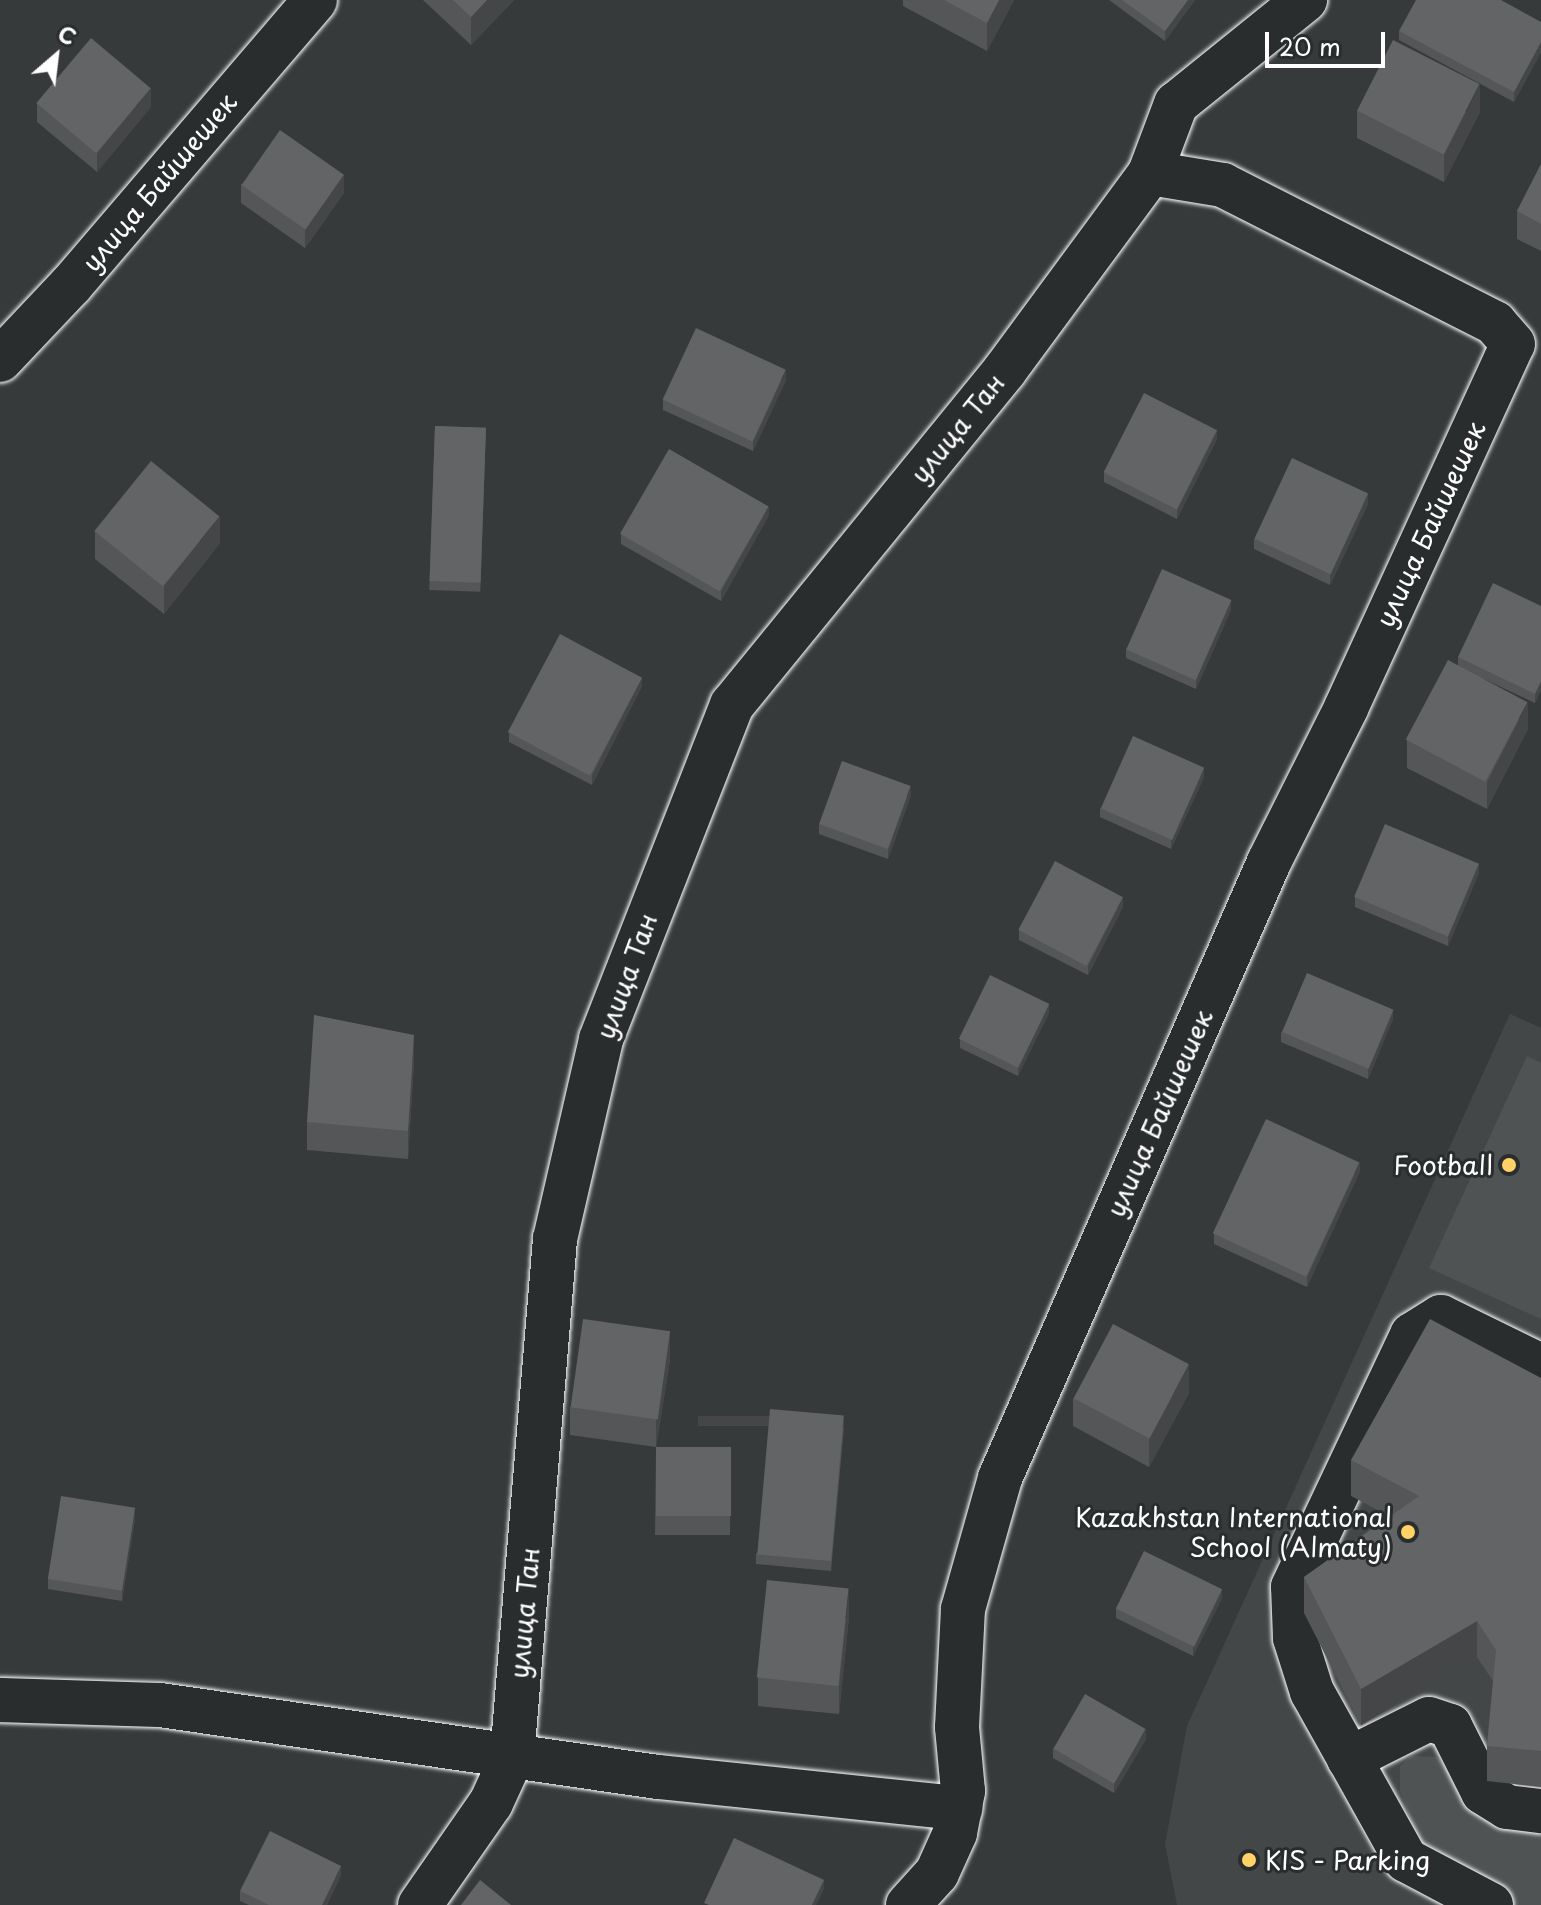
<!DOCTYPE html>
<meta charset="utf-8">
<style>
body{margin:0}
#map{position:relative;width:1541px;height:1905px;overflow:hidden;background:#373a3b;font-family:"Playpen Sans",sans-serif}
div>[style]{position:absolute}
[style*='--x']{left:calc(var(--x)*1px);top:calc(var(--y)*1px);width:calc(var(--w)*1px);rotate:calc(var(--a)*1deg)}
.built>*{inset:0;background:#444748}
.green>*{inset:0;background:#505354}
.roads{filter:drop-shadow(0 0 2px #fff) drop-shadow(0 0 2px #fff)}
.minor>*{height:44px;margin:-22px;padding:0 22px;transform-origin:22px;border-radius:22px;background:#2a2d2e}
.wall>*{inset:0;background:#555657;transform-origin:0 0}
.shaded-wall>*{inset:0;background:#454647;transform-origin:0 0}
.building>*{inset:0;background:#636465;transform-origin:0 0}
.dots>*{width:22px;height:22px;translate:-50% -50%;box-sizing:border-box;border:4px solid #2a2d2e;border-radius:50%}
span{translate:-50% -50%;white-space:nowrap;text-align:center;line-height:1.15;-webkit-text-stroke:6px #2a2d2e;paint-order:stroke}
.street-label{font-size:26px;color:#fff}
.poi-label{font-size:26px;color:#fff}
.right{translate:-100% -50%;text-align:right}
.left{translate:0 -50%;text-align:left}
.north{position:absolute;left:16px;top:16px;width:80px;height:80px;-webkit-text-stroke:6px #2a2d2e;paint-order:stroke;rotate:28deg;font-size:22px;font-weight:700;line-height:32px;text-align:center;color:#fff}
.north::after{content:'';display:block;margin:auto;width:28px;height:36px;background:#fff;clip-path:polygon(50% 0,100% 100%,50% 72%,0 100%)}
.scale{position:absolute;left:1265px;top:32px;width:120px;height:36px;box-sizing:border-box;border:4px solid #fff;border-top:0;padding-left:10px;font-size:24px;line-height:28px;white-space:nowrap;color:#fff;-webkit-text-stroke:6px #2a2d2e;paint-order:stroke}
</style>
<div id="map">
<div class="built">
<div style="clip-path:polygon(1510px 1014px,1541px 1028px,1541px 1905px,1177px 1905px,1165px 1844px,1187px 1726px)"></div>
</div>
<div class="green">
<div style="clip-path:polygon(1527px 1056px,1541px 1063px,1541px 1319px,1429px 1268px)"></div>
<div style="clip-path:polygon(1412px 1756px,1436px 1757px,1485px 1806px,1541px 1836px,1541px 1905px,1514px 1905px,1469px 1883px,1418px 1838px,1400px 1790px,1400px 1766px)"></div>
</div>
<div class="roads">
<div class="minor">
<div style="--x:0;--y:360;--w:103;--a:-46.6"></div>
<div style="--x:71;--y:285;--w:375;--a:-49.4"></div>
<div style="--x:0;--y:1700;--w:160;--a:1.8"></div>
<div style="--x:160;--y:1705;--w:503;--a:8.23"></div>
<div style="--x:658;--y:1777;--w:304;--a:5.9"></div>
<div style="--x:1349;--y:1759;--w:89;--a:-26.6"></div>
<div style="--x:1429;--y:1719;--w:22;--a:18"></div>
<div style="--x:1450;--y:1726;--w:74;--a:63.4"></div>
<div style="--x:1483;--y:1792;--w:28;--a:32"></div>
<div style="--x:1507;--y:1807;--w:34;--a:7"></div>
<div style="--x:420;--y:1905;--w:124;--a:-55.2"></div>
<div style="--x:491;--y:1803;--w:51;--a:-65.5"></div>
<div style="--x:512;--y:1757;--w:520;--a:-85.25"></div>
<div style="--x:555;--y:1239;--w:205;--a:-77"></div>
<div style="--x:601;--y:1039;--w:359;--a:-68.6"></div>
<div style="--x:732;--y:705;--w:432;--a:-50.8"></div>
<div style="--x:1005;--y:370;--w:245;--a:-53.6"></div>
<div style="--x:908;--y:1905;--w:43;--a:-47.8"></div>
<div style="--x:937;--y:1873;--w:44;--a:-65.8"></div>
<div style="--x:955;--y:1833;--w:43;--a:-79.2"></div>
<div style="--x:963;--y:1791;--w:64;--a:-95.4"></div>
<div style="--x:957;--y:1727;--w:118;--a:-87.1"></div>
<div style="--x:963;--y:1609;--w:136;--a:-74.2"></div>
<div style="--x:1000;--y:1478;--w:672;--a:-66.41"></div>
<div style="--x:1269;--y:862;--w:172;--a:-63.4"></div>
<div style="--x:1346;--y:708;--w:400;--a:-65.4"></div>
<div style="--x:1513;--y:344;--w:28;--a:-131"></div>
<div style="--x:1495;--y:323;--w:305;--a:-153.1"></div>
<div style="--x:1223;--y:185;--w:74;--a:-170.7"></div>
<div style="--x:1150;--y:173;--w:74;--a:-69.4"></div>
<div style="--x:1176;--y:104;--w:166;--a:-38.9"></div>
<div style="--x:1491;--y:1905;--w:96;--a:-152.1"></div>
<div style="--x:1406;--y:1860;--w:193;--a:-119.2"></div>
<div style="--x:1312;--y:1692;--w:57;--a:-107.5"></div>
<div style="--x:1295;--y:1638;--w:51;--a:-92.2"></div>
<div style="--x:1293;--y:1587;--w:279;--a:-64.7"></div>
<div style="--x:1412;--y:1335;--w:34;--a:-32"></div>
<div style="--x:1441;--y:1317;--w:111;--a:26.1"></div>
</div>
</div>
<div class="wall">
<div style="clip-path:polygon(423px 0,514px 0,471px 45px)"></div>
<div style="clip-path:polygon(903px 0,1014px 0,987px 51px,903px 6px)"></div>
<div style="clip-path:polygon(1109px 0,1195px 0,1165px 41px)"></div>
<div style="clip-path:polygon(1541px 22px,1541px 52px,1514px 102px,1399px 40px,1399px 31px)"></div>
<div style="clip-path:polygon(37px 103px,151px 107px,97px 172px,37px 122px)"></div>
<div style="clip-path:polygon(1357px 110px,1480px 112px,1444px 182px,1357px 138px)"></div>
<div style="clip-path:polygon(1541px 164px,1541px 251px,1517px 239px,1517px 211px)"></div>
<div style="clip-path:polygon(241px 184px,344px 193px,305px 248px,241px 203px)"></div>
<div style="clip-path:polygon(786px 380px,753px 451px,663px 410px,663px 400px)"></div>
<div style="left:435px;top:426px;width:51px;height:164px;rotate:2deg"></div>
<div style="clip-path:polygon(1217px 439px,1177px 519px,1104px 482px,1104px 473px)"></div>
<div style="clip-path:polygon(1368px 504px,1330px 585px,1254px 549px,1254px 539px)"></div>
<div style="clip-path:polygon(769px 515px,721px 601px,621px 544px,621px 535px)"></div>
<div style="clip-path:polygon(95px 531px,220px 543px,164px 614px,95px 559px)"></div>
<div style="clip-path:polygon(1541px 606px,1541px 690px,1535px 703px,1484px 679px,1528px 729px,1487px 809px,1407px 768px,1407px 740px,1458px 666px,1458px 657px)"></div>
<div style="clip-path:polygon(1231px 610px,1196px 689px,1126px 658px,1126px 649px)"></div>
<div style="clip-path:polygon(642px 686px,592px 785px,509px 742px,509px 733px)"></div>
<div style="clip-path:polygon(1204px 777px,1171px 849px,1100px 817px,1100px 808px)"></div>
<div style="clip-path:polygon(911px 795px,888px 859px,819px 834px,819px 824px)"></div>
<div style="clip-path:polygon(1479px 873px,1448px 946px,1355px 907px,1355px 897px)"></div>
<div style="clip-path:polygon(1123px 907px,1088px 975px,1019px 940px,1019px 930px)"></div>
<div style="clip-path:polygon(1049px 1013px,1018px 1076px,960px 1048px,960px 1039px)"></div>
<div style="clip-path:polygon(1393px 1019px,1368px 1079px,1281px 1042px,1281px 1032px)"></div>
<div style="clip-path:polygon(414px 1062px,408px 1159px,307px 1150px,307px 1122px)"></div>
<div style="clip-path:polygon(1360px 1171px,1307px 1287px,1214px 1244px,1214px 1234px)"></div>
<div style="clip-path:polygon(670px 1360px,656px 1447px,731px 1447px,730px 1535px,655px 1535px,656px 1447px,570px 1435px,570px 1407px)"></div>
<div style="clip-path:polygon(1541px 1378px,1541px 1787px,1487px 1781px,1487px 1746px,1493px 1681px,1477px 1657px,1361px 1725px,1304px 1613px,1304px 1577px,1389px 1516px,1351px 1496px,1351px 1460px)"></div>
<div style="clip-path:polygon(1189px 1393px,1149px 1467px,1073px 1426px,1073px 1398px)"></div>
<div style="clip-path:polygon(844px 1426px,831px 1571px,756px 1564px,756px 1554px)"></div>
<div style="clip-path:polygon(135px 1518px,122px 1601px,48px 1589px,48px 1579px)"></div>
<div style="clip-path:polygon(1222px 1598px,1193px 1656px,1116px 1618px,1116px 1608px)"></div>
<div style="clip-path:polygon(849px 1616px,839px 1714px,758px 1706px,758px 1678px)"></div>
<div style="clip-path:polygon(1146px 1739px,1114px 1793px,1053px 1758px,1053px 1748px)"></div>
<div style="clip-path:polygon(341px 1875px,327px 1905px,249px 1905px,240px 1901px,240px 1891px)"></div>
</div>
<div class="shaded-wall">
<div style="clip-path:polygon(487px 0,514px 0,471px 45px,471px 17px)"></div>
<div style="clip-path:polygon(999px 0,1014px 0,987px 51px,987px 23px)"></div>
<div style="clip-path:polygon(1188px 0,1195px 0,1165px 41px,1165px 31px)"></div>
<div style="clip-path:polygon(1541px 42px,1541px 52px,1514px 102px,1514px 92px)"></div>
<div style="clip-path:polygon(1480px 84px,1480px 112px,1444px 182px,1444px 155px)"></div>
<div style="clip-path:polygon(151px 88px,151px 107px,97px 172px,97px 153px)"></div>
<div style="clip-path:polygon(344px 174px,344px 193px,305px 248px,305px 229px)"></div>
<div style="clip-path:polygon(786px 370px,786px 380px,753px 451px,753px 442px)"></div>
<div style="clip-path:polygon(1217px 430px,1217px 439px,1177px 519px,1177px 510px)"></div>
<div style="clip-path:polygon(1368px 494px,1368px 504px,1330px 585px,1330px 575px)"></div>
<div style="clip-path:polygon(769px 506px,769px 515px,721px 601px,721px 591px)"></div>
<div style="clip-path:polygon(220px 516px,220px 543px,164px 614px,164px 586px)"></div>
<div style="clip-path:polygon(1231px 600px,1231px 610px,1196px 689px,1196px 680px)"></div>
<div style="clip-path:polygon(642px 677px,642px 686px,592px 785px,592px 775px)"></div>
<div style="clip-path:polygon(1541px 681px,1541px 690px,1535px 703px,1535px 694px)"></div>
<div style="clip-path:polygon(1528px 702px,1528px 729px,1487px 809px,1487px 782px)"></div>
<div style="clip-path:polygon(1204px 768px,1204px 777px,1171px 849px,1171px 840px)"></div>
<div style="clip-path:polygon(911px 786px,911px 795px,888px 859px,888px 850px)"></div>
<div style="clip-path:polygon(1479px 863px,1479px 873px,1448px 946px,1448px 936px)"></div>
<div style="clip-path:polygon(1123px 897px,1123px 907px,1088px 975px,1088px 966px)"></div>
<div style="clip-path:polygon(1049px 1004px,1049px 1013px,1018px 1076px,1018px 1067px)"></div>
<div style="clip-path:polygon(1393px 1010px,1393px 1019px,1368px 1079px,1368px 1069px)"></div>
<div style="clip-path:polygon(414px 1035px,414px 1062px,408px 1159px,408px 1131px)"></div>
<div style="clip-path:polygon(1360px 1162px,1360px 1171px,1307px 1287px,1307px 1277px)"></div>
<div style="clip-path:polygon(670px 1332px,670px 1360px,656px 1448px,656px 1420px)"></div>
<div style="clip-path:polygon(1189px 1365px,1189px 1393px,1149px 1467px,1149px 1439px)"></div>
<div style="left:844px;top:1416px;width:10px;height:146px;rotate:90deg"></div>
<div style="clip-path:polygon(135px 1508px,135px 1518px,122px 1601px,122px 1591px)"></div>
<div style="clip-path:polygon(849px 1588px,849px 1616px,839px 1714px,839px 1686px)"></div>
<div style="clip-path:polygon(1222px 1589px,1222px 1598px,1193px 1656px,1193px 1647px)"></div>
<div style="clip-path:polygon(1477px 1621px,1477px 1657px,1361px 1725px,1361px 1689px)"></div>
<div style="clip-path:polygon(1146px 1729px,1146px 1739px,1114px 1793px,1114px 1784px)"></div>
<div style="clip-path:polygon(341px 1866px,341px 1875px,327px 1905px,322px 1905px)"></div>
<div style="clip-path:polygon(824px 1880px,824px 1889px,816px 1905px,812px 1905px)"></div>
</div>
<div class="building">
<div style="clip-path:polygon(453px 0,487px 0,471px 17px)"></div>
<div style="clip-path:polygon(944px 0,999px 0,987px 23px)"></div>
<div style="clip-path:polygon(1122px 0,1188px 0,1165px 31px)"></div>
<div style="clip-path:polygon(1416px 0,1501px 0,1541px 22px,1541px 42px,1514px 92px,1399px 31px)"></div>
<div style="left:91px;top:38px;width:78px;height:85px;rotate:40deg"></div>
<div style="left:1393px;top:40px;width:97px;height:79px;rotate:27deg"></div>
<div style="left:280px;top:130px;width:78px;height:67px;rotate:35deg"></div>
<div style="clip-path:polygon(1541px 164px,1541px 224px,1517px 211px)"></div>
<div style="left:696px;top:328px;width:99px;height:79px;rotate:25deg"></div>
<div style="left:1144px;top:393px;width:82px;height:89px;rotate:27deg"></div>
<div style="left:435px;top:426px;width:51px;height:155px;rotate:2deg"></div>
<div style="left:669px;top:449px;width:115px;height:98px;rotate:30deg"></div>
<div style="left:1292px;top:458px;width:84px;height:89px;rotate:25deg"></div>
<div style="left:151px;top:461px;width:88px;height:90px;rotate:39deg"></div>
<div style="left:1162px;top:569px;width:76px;height:88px;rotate:24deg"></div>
<div style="clip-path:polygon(1493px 583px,1541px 606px,1541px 681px,1535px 694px,1458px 657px)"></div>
<div style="left:560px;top:634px;width:93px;height:111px;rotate:28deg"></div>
<div style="left:1448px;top:660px;width:90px;height:90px;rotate:28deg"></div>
<div style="left:1133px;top:736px;width:78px;height:79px;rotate:24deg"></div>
<div style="left:842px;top:761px;width:73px;height:67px;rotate:20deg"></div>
<div style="left:1385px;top:824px;width:102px;height:79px;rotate:23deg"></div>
<div style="left:1055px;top:861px;width:77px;height:78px;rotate:28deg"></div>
<div style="left:1307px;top:973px;width:94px;height:64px;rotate:23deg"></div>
<div style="left:990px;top:975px;width:66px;height:71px;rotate:26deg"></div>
<div style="clip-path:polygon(314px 1015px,414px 1035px,408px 1131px,307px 1122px)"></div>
<div style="left:1266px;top:1119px;width:103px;height:126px;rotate:25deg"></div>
<div style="left:583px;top:1319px;width:88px;height:89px;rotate:8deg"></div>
<div style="clip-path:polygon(1430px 1319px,1541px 1378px,1541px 1751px,1487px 1746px,1496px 1650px,1477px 1621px,1361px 1689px,1304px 1577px,1419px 1496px,1351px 1460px)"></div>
<div style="left:1113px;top:1324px;width:86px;height:84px;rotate:28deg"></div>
<div style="left:770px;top:1409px;width:74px;height:146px;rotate:5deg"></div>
<div style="left:656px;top:1447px;width:75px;height:69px"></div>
<div style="left:61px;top:1496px;width:75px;height:84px;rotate:9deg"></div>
<div style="left:1144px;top:1551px;width:87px;height:64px;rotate:26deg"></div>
<div style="left:767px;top:1580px;width:82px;height:98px;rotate:6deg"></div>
<div style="left:1085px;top:1694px;width:70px;height:63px;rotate:30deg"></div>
<div style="clip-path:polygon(270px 1831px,341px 1866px,322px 1905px,269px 1905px,240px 1891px)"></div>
<div style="clip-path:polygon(734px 1838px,824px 1880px,812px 1905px,709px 1905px,704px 1903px)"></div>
<div style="clip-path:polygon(480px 1880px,511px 1905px,461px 1905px)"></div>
</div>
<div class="dots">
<div style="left:1509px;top:1165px;background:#ffd166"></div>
<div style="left:1408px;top:1532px;background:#ffd166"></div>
<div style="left:1249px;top:1860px;background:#ffd166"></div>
</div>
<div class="street-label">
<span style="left:159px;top:182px;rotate:-50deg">улица Байшешек</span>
<span style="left:957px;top:428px;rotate:-51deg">улица Тан</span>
<span style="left:1430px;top:524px;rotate:-65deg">улица Байшешек</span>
<span style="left:626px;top:976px;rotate:-70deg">улица Тан</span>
<span style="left:1159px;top:1113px;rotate:-66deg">улица Байшешек</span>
<span style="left:524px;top:1613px;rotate:-85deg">улица Тан</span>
</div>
<div class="poi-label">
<span class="right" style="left:1493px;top:1165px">Football</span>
<span class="right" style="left:1392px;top:1532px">Kazakhstan International<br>School (Almaty)</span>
<span class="left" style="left:1265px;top:1860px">KIS - Parking</span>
</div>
<div class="north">С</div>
<div class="scale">20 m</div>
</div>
